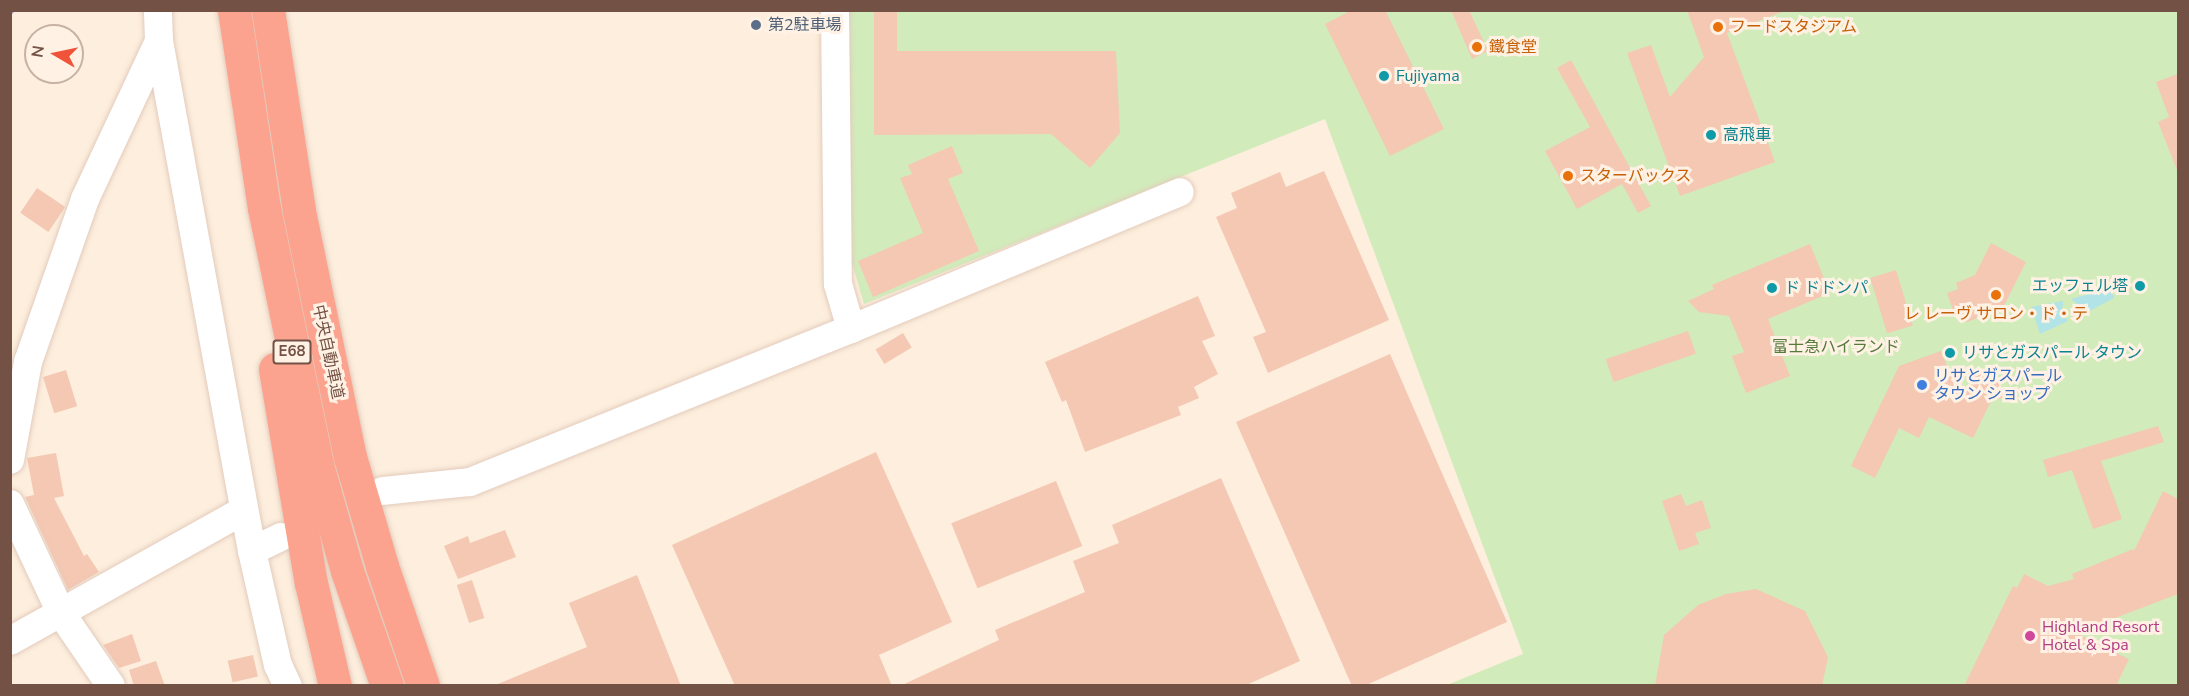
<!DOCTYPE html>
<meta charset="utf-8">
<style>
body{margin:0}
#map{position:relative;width:2189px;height:696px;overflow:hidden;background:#fdeedd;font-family:"Nunito Sans","Noto Sans JP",sans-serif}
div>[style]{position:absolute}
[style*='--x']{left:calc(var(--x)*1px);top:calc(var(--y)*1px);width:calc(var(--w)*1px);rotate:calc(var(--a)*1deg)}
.green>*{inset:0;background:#d2ebbb}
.water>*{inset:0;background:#b1e3e7}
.building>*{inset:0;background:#f4c8b3;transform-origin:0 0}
.roads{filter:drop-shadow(0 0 2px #e3cbbc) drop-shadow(0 0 2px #e3cbbc)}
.minor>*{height:28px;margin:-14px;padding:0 14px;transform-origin:14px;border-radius:14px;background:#fff}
.highway>*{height:33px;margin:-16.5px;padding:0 16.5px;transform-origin:16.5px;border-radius:16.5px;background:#fca38f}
.rail>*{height:4.5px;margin-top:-2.25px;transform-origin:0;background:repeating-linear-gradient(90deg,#af9dc5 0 9px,transparent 0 15px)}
.dots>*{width:16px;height:16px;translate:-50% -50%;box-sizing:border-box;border:3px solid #fff2e4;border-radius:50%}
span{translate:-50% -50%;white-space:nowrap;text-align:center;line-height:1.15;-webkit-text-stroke:6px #fff2e4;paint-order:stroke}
.shield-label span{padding:2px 4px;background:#fff2e4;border:2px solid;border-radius:4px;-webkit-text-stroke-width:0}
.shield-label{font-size:15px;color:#735145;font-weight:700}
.service-label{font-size:16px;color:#4e5e75}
.left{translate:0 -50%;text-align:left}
.food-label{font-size:16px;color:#c56008}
.culture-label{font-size:16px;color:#0d838f}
.right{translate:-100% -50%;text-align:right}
.park-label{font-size:16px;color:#547a3c}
.street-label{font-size:16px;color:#735145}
.shop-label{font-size:16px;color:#366cbe}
.hotel-label{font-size:16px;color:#b23c85}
.frame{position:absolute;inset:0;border:12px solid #735145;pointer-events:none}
.north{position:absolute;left:24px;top:24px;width:60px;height:60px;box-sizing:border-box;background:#fff2e4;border:2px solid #c7b2a4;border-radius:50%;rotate:279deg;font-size:16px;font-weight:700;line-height:24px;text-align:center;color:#735145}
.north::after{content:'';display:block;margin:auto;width:21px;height:27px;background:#ef543a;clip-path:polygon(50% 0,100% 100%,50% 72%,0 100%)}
</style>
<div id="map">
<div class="green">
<div style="clip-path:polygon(849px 11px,2178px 11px,2178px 685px,1447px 685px,1523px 654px,1325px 119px,864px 304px,852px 263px)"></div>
</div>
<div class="water">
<div style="clip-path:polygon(2110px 288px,2114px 298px,2078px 317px,2077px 304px,2071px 299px)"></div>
<div style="clip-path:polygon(2063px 301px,2062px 312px,2068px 321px,2040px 334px,2031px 307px)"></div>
</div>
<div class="building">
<div style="clip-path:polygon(1352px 10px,1385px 10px,1444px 129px,1390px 156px,1325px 24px)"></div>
<div style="clip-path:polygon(1451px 10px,1469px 10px,1488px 51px,1472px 59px)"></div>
<div style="clip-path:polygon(1687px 10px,1782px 12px,1727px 33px,1775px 162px,1680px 196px,1627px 53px,1651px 45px,1670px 97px,1704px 57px)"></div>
<div style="clip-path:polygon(874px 11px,897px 11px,897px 51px,1116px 51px,1120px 133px,1090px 168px,1051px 134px,874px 135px)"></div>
<div style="clip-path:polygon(1571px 60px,1651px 206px,1638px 213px,1622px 184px,1577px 209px,1545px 151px,1590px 127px,1557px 68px)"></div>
<div style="clip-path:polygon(2178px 74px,2178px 170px,2177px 170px,2158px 122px,2169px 117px,2156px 82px)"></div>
<div style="clip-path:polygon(952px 146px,963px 173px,948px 179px,979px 251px,873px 297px,858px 261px,923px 233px,900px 178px,912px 174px,908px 165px)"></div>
<div style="clip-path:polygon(1324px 171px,1389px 320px,1268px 373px,1253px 337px,1266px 332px,1216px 217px,1237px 208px,1231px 193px,1280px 172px,1286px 187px)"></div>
<div style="left:37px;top:188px;width:34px;height:30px;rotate:34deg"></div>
<div style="clip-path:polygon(1991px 243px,2026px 262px,2003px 308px,1967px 322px,1955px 316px,1947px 293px,1958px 289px,1956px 283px,1975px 275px)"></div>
<div style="clip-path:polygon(1810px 244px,1830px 293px,1768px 319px,1790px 376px,1746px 393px,1732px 356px,1744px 352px,1729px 316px,1699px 312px,1688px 301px,1714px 289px,1712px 285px)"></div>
<div style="left:1896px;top:270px;width:58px;height:27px;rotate:73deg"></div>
<div style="clip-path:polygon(1198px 296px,1215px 336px,1202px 341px,1218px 374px,1194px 387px,1199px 398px,1178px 407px,1181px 415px,1085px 452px,1066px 400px,1062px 402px,1045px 362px)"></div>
<div style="left:1688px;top:331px;width:24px;height:87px;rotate:71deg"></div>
<div style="left:903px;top:333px;width:17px;height:32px;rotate:59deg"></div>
<div style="clip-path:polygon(1941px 351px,1961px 401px,1974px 373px,1994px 367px,2004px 397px,1991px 401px,1973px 438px,1929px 417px,1919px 438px,1899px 428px,1875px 478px,1851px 466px,1899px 366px)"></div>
<div style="clip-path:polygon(1390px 354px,1507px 622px,1364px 686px,1352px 686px,1236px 422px)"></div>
<div style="left:66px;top:370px;width:38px;height:24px;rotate:73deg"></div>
<div style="clip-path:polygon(2158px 426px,2164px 442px,2101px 461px,2122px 519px,2093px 529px,2072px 470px,2048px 477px,2043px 460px)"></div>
<div style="clip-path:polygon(876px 452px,952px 622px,879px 655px,892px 686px,735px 686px,672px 545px)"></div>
<div style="clip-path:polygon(56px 453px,64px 496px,54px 498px,84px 556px,87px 554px,99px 572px,68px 590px,25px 497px,34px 495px,27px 458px)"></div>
<div style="clip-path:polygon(1221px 478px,1300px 661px,1244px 686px,900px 686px,999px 640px,995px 630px,1085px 592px,1073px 561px,1119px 543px,1112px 525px)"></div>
<div style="left:1056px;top:481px;width:70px;height:113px;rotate:68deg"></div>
<div style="clip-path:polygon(2163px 491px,2178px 499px,2178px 594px,2076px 633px,2129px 659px,2116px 686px,1964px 686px,2013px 586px,2017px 588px,2024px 574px,2048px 586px,2074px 579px,2072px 574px,2133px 549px,2134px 551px)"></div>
<div style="clip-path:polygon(1681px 494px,1686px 506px,1702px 500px,1711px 528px,1695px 533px,1699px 544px,1679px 551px,1662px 501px)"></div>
<div style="clip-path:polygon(505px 530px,516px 557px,458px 579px,444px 546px,468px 536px,470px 543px)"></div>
<div style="clip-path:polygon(637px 575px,681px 686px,493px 686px,587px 647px,569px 603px)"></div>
<div style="left:472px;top:580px;width:40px;height:16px;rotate:72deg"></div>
<div style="clip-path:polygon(1756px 589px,1805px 611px,1828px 657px,1822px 686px,1655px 686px,1664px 635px,1698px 605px,1726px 594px)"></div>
<div style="clip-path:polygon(132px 634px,141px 661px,119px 668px,103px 645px)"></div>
<div style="left:253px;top:655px;width:22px;height:26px;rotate:77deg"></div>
<div style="clip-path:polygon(156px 661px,165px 686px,134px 686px,129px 670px)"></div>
</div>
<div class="roads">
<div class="minor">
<div style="--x:835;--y:10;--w:274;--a:89.4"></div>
<div style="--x:838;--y:284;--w:47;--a:73.9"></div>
<div style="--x:159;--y:41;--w:518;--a:79.67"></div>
<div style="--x:252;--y:551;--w:117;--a:77.2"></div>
<div style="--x:278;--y:665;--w:23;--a:65"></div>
<div style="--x:10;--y:460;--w:100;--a:-79.6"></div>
<div style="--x:28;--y:362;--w:173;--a:-70.7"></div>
<div style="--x:85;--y:199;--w:174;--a:-64.9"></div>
<div style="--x:159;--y:41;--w:31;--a:-92"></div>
<div style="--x:383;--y:491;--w:87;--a:-5.9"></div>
<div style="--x:470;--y:482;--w:411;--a:-21.9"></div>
<div style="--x:851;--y:329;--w:356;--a:-22.6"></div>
<div style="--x:10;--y:504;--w:120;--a:64.9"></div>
<div style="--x:61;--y:613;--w:88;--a:55.6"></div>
<div style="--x:252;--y:551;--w:32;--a:-26"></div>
<div style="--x:10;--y:641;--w:268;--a:-29.2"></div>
</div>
<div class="highway">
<div style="--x:234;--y:10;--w:200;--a:81.4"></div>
<div style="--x:264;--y:208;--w:262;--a:78.3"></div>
<div style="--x:317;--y:465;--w:110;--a:74.2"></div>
<div style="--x:347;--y:571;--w:122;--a:70.8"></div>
<div style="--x:268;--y:10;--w:203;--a:81.2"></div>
<div style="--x:299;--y:211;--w:251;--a:78.3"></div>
<div style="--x:350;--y:457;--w:114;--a:73.6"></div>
<div style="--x:382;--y:566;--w:127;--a:71.1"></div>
<div style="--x:275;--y:369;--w:217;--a:80.5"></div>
<div style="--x:311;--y:583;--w:106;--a:76.9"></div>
</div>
</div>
<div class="rail">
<div style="--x:10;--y:12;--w:3;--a:-45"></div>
</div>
<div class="dots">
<div style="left:756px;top:25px;background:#5c6f8a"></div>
<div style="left:1718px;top:27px;background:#e8710a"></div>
<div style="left:1477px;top:47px;background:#e8710a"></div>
<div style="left:1384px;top:76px;background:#0f9aa8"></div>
<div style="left:1711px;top:135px;background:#0f9aa8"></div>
<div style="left:1568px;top:176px;background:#e8710a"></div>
<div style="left:2140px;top:286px;background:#0f9aa8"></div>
<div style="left:1772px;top:288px;background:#0f9aa8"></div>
<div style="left:1996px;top:295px;background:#e8710a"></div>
<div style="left:1950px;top:353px;background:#0f9aa8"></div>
<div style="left:1922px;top:385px;background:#3f7fe0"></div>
<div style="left:2030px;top:636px;background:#d1479c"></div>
</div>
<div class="shield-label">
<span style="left:292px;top:352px">E68</span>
</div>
<div class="service-label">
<span class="left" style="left:768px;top:25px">第2駐車場</span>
</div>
<div class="food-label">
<span class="left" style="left:1730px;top:27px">フードスタジアム</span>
<span class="left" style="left:1489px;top:47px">鐵食堂</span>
<span class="left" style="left:1580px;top:176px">スターバックス</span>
<span style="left:1996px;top:314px">レ レーヴ サロン・ド・テ</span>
</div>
<div class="culture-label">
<span class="left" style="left:1396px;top:76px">Fujiyama</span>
<span class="left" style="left:1723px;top:135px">高飛車</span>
<span class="right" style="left:2128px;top:286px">エッフェル塔</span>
<span class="left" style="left:1784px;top:288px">ド ドドンパ</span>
<span class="left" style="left:1962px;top:353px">リサとガスパール タウン</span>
</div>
<div class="park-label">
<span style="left:1836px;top:347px">富士急ハイランド</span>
</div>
<div class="street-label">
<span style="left:328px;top:352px;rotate:78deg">中央自動車道</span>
</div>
<div class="shop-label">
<span class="left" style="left:1934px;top:385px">リサとガスパール<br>タウン ショップ</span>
</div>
<div class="hotel-label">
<span class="left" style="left:2042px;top:636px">Highland Resort<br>Hotel &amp; Spa</span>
</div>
<div class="frame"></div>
<div class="north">N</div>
</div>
